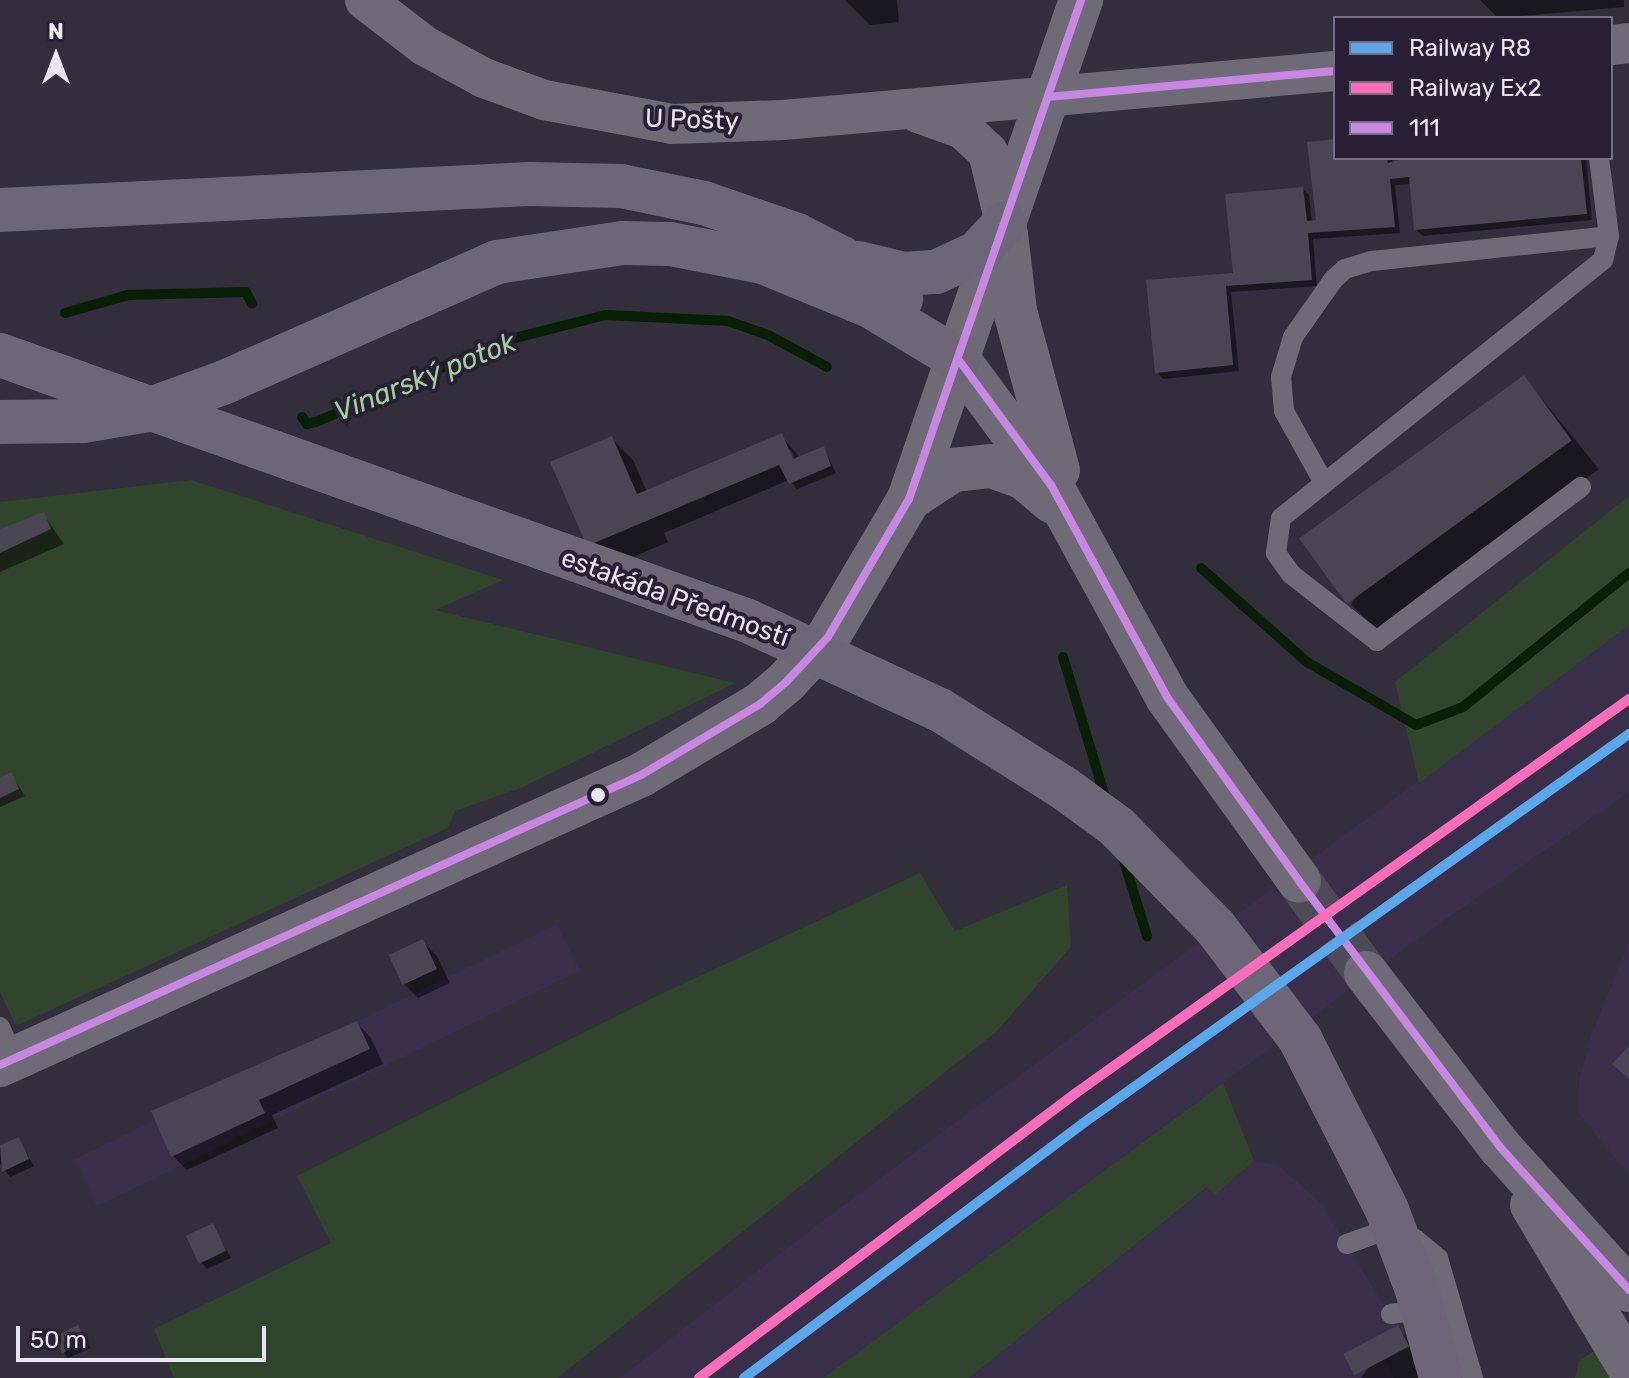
<!DOCTYPE html>
<meta charset="utf-8">
<style>
body{margin:0}
#map{position:relative;width:1629px;height:1378px;overflow:hidden;background:#322e3b;font-family:Rubik,sans-serif}
div>[style]{position:absolute}
[style*='--x']{left:calc(var(--x)*1px);top:calc(var(--y)*1px);width:calc(var(--w)*1px);rotate:calc(var(--a)*1deg)}
.built>*{inset:0;background:#392f4a;transform-origin:0 0}
.green>*{inset:0;background:#30452c}
.shadow>*{inset:0;background:#0007}
.stream>*{height:10px;margin:-5px;padding:0 5px;transform-origin:5px;border-radius:5px;background:#081f05}
.building>*{inset:0;background:#4a4552;transform-origin:0 0}
.secondary-tunnel>*{height:44px;margin-top:-22px;transform-origin:0;background:repeating-linear-gradient(90deg,#4e4a57 0 44px,transparent 0 66px)}
.lane>*{height:20px;margin:-10px;padding:0 10px;transform-origin:10px;border-radius:10px;background:#6f6b76}
.street>*{height:40px;margin:-20px;padding:0 20px;transform-origin:20px;border-radius:20px;background:#6f6b76}
.secondary>*{height:44px;margin:-22px;padding:0 22px;transform-origin:22px;border-radius:22px;background:#6f6b76}
.primary>*{height:44px;margin:-22px;padding:0 22px;transform-origin:22px;border-radius:22px;background:#6d6676}
.bus-1>*{height:8px;margin:-4px;padding:0 4px;transform-origin:4px;border-radius:4px;background:#c787e3}
.rail-1>*{height:10px;margin:-5px;padding:0 5px;transform-origin:5px;border-radius:5px;background:#5aa8eb}
.rail-2>*{height:10px;margin:-5px;padding:0 5px;transform-origin:5px;border-radius:5px;background:#fb6dba}
.dots>*{width:22px;height:22px;translate:-50% -50%;box-sizing:border-box;border:4px solid #281f36;border-radius:50%}
span{translate:-50% -50%;white-space:nowrap;text-align:center;line-height:1.15;-webkit-text-stroke:8px #281f36;paint-order:stroke}
.street-label{font-size:26px;color:#ebe6f5}
.water-label{font-size:28px;color:#a1d095;font-style:italic}
.legend{position:absolute;left:1333px;top:16px;width:280px;height:144px;box-sizing:border-box;background:#281f36;border:2px solid #766f82;margin:0;padding:10px 14px;list-style:none;font-size:24px;color:#ebe6f5}
.legend li{display:flex;align-items:center;gap:16px;height:40px}
.legend b{width:40px;border:2px solid #766f82}
.north{position:absolute;left:16px;top:16px;width:80px;height:80px;-webkit-text-stroke:6px #281f36;paint-order:stroke;rotate:0deg;font-size:22px;font-weight:700;line-height:32px;text-align:center;color:#ebe6f5}
.north::after{content:'';display:block;margin:auto;width:28px;height:36px;background:#ebe6f5;clip-path:polygon(50% 0,100% 100%,50% 72%,0 100%)}
.scale{position:absolute;left:16px;top:1326px;width:250px;height:36px;box-sizing:border-box;border:4px solid #ebe6f5;border-top:0;padding-left:10px;font-size:24px;line-height:28px;white-space:nowrap;color:#ebe6f5;-webkit-text-stroke:6px #281f36;paint-order:stroke}
</style>
<div id="map">
<div class="built">
<div style="clip-path:polygon(1629px 625px,1629px 792px,1419px 938px,823px 1378px,620px 1378px,825px 1219px)"></div>
<div style="left:557px;top:924px;width:52px;height:537px;rotate:64deg"></div>
<div style="clip-path:polygon(1629px 943px,1629px 1176px,1578px 1112px,1579px 1081px,1591px 1035px)"></div>
<div style="clip-path:polygon(1254px 1161px,1278px 1165px,1321px 1203px,1409px 1346px,1386px 1360px,1394px 1378px,969px 1378px,1208px 1187px,1215px 1195px)"></div>
</div>
<div class="green">
<div style="clip-path:polygon(191px 480px,503px 580px,435px 610px,735px 683px,521px 788px,455px 811px,448px 828px,16px 1026px,0 992px,0 502px)"></div>
<div style="clip-path:polygon(1629px 496px,1629px 625px,1419px 783px,1395px 682px)"></div>
<div style="clip-path:polygon(920px 873px,955px 931px,1067px 885px,1071px 947px,996px 1032px,557px 1378px,174px 1378px,154px 1329px,331px 1243px,297px 1176px,657px 996px)"></div>
<div style="clip-path:polygon(1223px 1083px,1254px 1161px,1215px 1195px,1207px 1187px,969px 1378px,823px 1378px)"></div>
<div style="clip-path:polygon(1600px 1347px,1617px 1378px,1575px 1378px,1579px 1361px)"></div>
</div>
<div class="shadow">
<div style="clip-path:polygon(845px 0,897px 0,899px 22px,870px 25px)"></div>
<div style="clip-path:polygon(1480px 0,1624px 0,1624px 7px,1498px 18px)"></div>
<div style="clip-path:polygon(1335px 141px,1335px 158px,1392px 158px,1393px 165px,1409px 158px,1586px 158px,1592px 220px,1423px 236px,1416px 230px,1412px 184px,1395px 185px,1400px 233px,1313px 239px,1317px 286px,1231px 292px,1239px 371px,1163px 379px,1157px 372px,1302px 189px,1309px 195px,1312px 222px,1318px 222px)"></div>
<div style="clip-path:polygon(1524px 377px,1599px 469px,1380px 633px,1351px 604px)"></div>
<div style="clip-path:polygon(evenodd,782px 436px,800px 458px,823px 448px,836px 473px,797px 489px,789px 480px,664px 533px,668px 542px,610px 567px,589px 545px,611px 438px,633px 460px,647px 492px,782px 436px,787px 450px,791px 450px,799px 467px,795px 469px,787px 450px)"></div>
<div style="clip-path:polygon(43px 514px,64px 544px,0 572px,0 533px)"></div>
<div style="clip-path:polygon(11px 774px,25px 796px,0 807px,0 779px)"></div>
<div style="clip-path:polygon(423px 942px,437px 956px,450px 983px,418px 998px,404px 984px)"></div>
<div style="clip-path:polygon(357px 1023px,371px 1038px,383px 1064px,272px 1115px,278px 1128px,187px 1170px,173px 1156px)"></div>
<div style="clip-path:polygon(18px 1139px,34px 1166px,10px 1177px,0 1163px,0 1147px)"></div>
<div style="clip-path:polygon(212px 1226px,231px 1258px,207px 1269px,201px 1262px)"></div>
<div style="clip-path:polygon(78px 1327px,91px 1348px,68px 1358px,62px 1351px)"></div>
<div style="clip-path:polygon(1397px 1328px,1425px 1356px,1430px 1378px,1361px 1378px)"></div>
</div>
<div class="stream">
<div style="--x:65;--y:313;--w:66;--a:-15.9"></div>
<div style="--x:128;--y:295;--w:118;--a:-1.5"></div>
<div style="--x:246;--y:292;--w:13;--a:63"></div>
<div style="--x:302;--y:417;--w:9;--a:54"></div>
<div style="--x:307;--y:424;--w:9;--a:-13"></div>
<div style="--x:316;--y:422;--w:204;--a:-23.4"></div>
<div style="--x:503;--y:341;--w:106;--a:-14.2"></div>
<div style="--x:606;--y:315;--w:122;--a:2.8"></div>
<div style="--x:728;--y:321;--w:42;--a:19.3"></div>
<div style="--x:768;--y:335;--w:67;--a:28.5"></div>
<div style="--x:1201;--y:568;--w:142;--a:41.6"></div>
<div style="--x:1307;--y:662;--w:126;--a:30"></div>
<div style="--x:1416;--y:725;--w:50;--a:-21"></div>
<div style="--x:1463;--y:707;--w:213;--a:-38.9"></div>
<div style="--x:1063;--y:657;--w:149;--a:73.3"></div>
<div style="--x:1123;--y:858;--w:82;--a:72.9"></div>
</div>
<div class="building">
<div style="clip-path:polygon(1335px 139px,1335px 158px,1387px 158px,1388px 163px,1407px 158px,1581px 158px,1587px 214px,1414px 230px,1409px 177px,1390px 179px,1395px 227px,1308px 233px,1312px 280px,1226px 286px,1233px 365px,1155px 373px,1146px 280px,1233px 273px,1225px 194px,1303px 187px,1307px 221px,1316px 220px,1307px 142px)"></div>
<div style="left:1524px;top:375px;width:81px;height:278px;rotate:54deg"></div>
<div style="clip-path:polygon(782px 433px,793px 459px,824px 446px,831px 466px,789px 484px,779px 465px,587px 546px,550px 462px,612px 436px,637px 494px)"></div>
<div style="clip-path:polygon(44px 512px,51px 529px,0 553px,0 529px)"></div>
<div style="clip-path:polygon(12px 772px,19px 789px,0 798px,0 777px)"></div>
<div style="left:423px;top:939px;width:33px;height:38px;rotate:65deg"></div>
<div style="clip-path:polygon(357px 1021px,370px 1049px,259px 1100px,265px 1113px,171px 1157px,151px 1111px)"></div>
<div style="clip-path:polygon(1629px 1046px,1629px 1079px,1612px 1064px)"></div>
<div style="clip-path:polygon(19px 1137px,29px 1159px,2px 1172px,0 1145px)"></div>
<div style="left:213px;top:1223px;width:31px;height:30px;rotate:65deg"></div>
<div style="left:78px;top:1325px;width:18px;height:27px;rotate:63deg"></div>
<div style="left:1398px;top:1325px;width:24px;height:62px;rotate:62deg"></div>
</div>
<div class="secondary-tunnel">
<div style="--x:1299;--y:881;--w:114;--a:53.9"></div>
</div>
<div class="lane">
<div style="--x:1324;--y:483;--w:82;--a:-119.1"></div>
<div style="--x:1284;--y:411;--w:34;--a:-95"></div>
<div style="--x:1281;--y:377;--w:42;--a:-73.3"></div>
<div style="--x:1293;--y:337;--w:70;--a:-54.9"></div>
<div style="--x:1333;--y:280;--w:16;--a:-43"></div>
<div style="--x:1345;--y:269;--w:28;--a:-17"></div>
<div style="--x:1372;--y:261;--w:238;--a:-6"></div>
<div style="--x:1581;--y:487;--w:256;--a:143"></div>
<div style="--x:1377;--y:641;--w:109;--a:-142.1"></div>
<div style="--x:1291;--y:574;--w:26;--a:-126"></div>
<div style="--x:1276;--y:553;--w:35;--a:-82"></div>
<div style="--x:1281;--y:518;--w:413;--a:-38.7"></div>
<div style="--x:1603;--y:260;--w:25;--a:-76"></div>
<div style="--x:1609;--y:236;--w:79;--a:-97.3"></div>
<div style="--x:0;--y:1027;--w:35;--a:66"></div>
<div style="--x:1347;--y:1244;--w:35;--a:-20"></div>
<div style="--x:1380;--y:1232;--w:18;--a:3"></div>
<div style="--x:1398;--y:1233;--w:18;--a:19"></div>
<div style="--x:1415;--y:1239;--w:30;--a:40"></div>
<div style="--x:1438;--y:1258;--w:125;--a:73.7"></div>
<div style="--x:1391;--y:1314;--w:36;--a:-8"></div>
</div>
<div class="street">
<div style="--x:365;--y:0;--w:76;--a:37.5"></div>
<div style="--x:425;--y:46;--w:67;--a:28.5"></div>
<div style="--x:484;--y:78;--w:64;--a:20.1"></div>
<div style="--x:544;--y:100;--w:130;--a:10.6"></div>
<div style="--x:672;--y:124;--w:111;--a:-2.1"></div>
<div style="--x:783;--y:120;--w:554;--a:-5.07"></div>
<div style="--x:1611;--y:45;--w:18;--a:-6"></div>
<div style="--x:918;--y:113;--w:48;--a:19.6"></div>
<div style="--x:963;--y:129;--w:34;--a:43"></div>
<div style="--x:988;--y:152;--w:73;--a:76.5"></div>
</div>
<div class="secondary">
<div style="--x:1006;--y:234;--w:78;--a:83.3"></div>
<div style="--x:1015;--y:311;--w:165;--a:74.9"></div>
<div style="--x:958;--y:359;--w:157;--a:53.6"></div>
<div style="--x:1051;--y:485;--w:242;--a:61.3"></div>
<div style="--x:1167;--y:697;--w:226;--a:54.3"></div>
<div style="--x:909;--y:499;--w:53;--a:-33.4"></div>
<div style="--x:953;--y:470;--w:39;--a:-6"></div>
<div style="--x:992;--y:466;--w:33;--a:20"></div>
<div style="--x:1023;--y:477;--w:38;--a:40"></div>
<div style="--x:1366;--y:973;--w:220;--a:52.4"></div>
<div style="--x:1500;--y:1147;--w:193;--a:47.9"></div>
<div style="--x:0;--y:1065;--w:704;--a:-24.34"></div>
<div style="--x:641;--y:775;--w:139;--a:-30.8"></div>
<div style="--x:760;--y:704;--w:35;--a:-40"></div>
<div style="--x:787;--y:681;--w:60;--a:-47"></div>
<div style="--x:828;--y:637;--w:160;--a:-59.6"></div>
<div style="--x:909;--y:499;--w:528;--a:-70.98"></div>
<div style="--x:1532;--y:1205;--w:189;--a:59.1"></div>
</div>
<div class="primary">
<div style="--x:0;--y:210;--w:530;--a:-2.81"></div>
<div style="--x:529;--y:184;--w:92;--a:1.2"></div>
<div style="--x:621;--y:186;--w:85;--a:11.6"></div>
<div style="--x:704;--y:203;--w:98;--a:19"></div>
<div style="--x:797;--y:235;--w:51;--a:27.1"></div>
<div style="--x:842;--y:258;--w:72;--a:34.8"></div>
<div style="--x:858;--y:263;--w:47;--a:13.4"></div>
<div style="--x:904;--y:274;--w:32;--a:-4"></div>
<div style="--x:936;--y:272;--w:45;--a:-24.9"></div>
<div style="--x:977;--y:253;--w:41;--a:-47"></div>
<div style="--x:0;--y:355;--w:794;--a:19.58"></div>
<div style="--x:748;--y:621;--w:212;--a:24.9"></div>
<div style="--x:940;--y:710;--w:146;--a:32.2"></div>
<div style="--x:1064;--y:788;--w:66;--a:36.3"></div>
<div style="--x:1117;--y:827;--w:140;--a:45.6"></div>
<div style="--x:1215;--y:927;--w:141;--a:52.8"></div>
<div style="--x:1300;--y:1039;--w:192;--a:63"></div>
<div style="--x:1387;--y:1210;--w:82;--a:69.4"></div>
<div style="--x:1416;--y:1287;--w:94;--a:74.6"></div>
<div style="--x:0;--y:422;--w:83;--a:-0.7"></div>
<div style="--x:83;--y:421;--w:66;--a:-9.6"></div>
<div style="--x:148;--y:410;--w:82;--a:-20"></div>
<div style="--x:225;--y:382;--w:297;--a:-23.8"></div>
<div style="--x:497;--y:262;--w:127;--a:-8.6"></div>
<div style="--x:623;--y:243;--w:47;--a:1.2"></div>
<div style="--x:670;--y:244;--w:95;--a:11"></div>
<div style="--x:763;--y:262;--w:116;--a:22.4"></div>
<div style="--x:870;--y:306;--w:103;--a:31.1"></div>
</div>
<div class="bus-1">
<div style="--x:1048;--y:97;--w:288;--a:-5.2"></div>
<div style="--x:958;--y:359;--w:157;--a:53.6"></div>
<div style="--x:1051;--y:485;--w:242;--a:61.3"></div>
<div style="--x:1167;--y:697;--w:226;--a:54.3"></div>
<div style="--x:1299;--y:881;--w:333;--a:52.9"></div>
<div style="--x:1500;--y:1147;--w:193;--a:47.9"></div>
<div style="--x:0;--y:1065;--w:704;--a:-24.34"></div>
<div style="--x:641;--y:775;--w:139;--a:-30.8"></div>
<div style="--x:760;--y:704;--w:35;--a:-40"></div>
<div style="--x:787;--y:681;--w:60;--a:-47"></div>
<div style="--x:828;--y:637;--w:160;--a:-59.6"></div>
<div style="--x:909;--y:499;--w:528;--a:-70.98"></div>
</div>
<div class="rail-1">
<div style="--x:744;--y:1378;--w:435;--a:-36.9"></div>
<div style="--x:1092;--y:1117;--w:660;--a:-35.5"></div>
</div>
<div class="rail-2">
<div style="--x:699;--y:1378;--w:473;--a:-37.1"></div>
<div style="--x:1076;--y:1093;--w:679;--a:-35.47"></div>
</div>
<div class="dots">
<div style="left:598px;top:795px;background:#ebe6f5"></div>
</div>
<div class="street-label">
<span style="left:692px;top:120px;rotate:2deg">U Pošty</span>
<span style="left:675px;top:598px;rotate:20deg">estakáda Předmostí</span>
</div>
<div class="water-label">
<span style="left:425px;top:377px;rotate:-22deg">Vinarský potok</span>
</div>
<ul class="legend">
<li><b style="height:10px;background:#5aa8eb"></b>Railway R8</li>
<li><b style="height:10px;background:#fb6dba"></b>Railway Ex2</li>
<li><b style="height:10px;background:#c787e3"></b>111</li>
</ul>
<div class="north">N</div>
<div class="scale">50 m</div>
</div>
